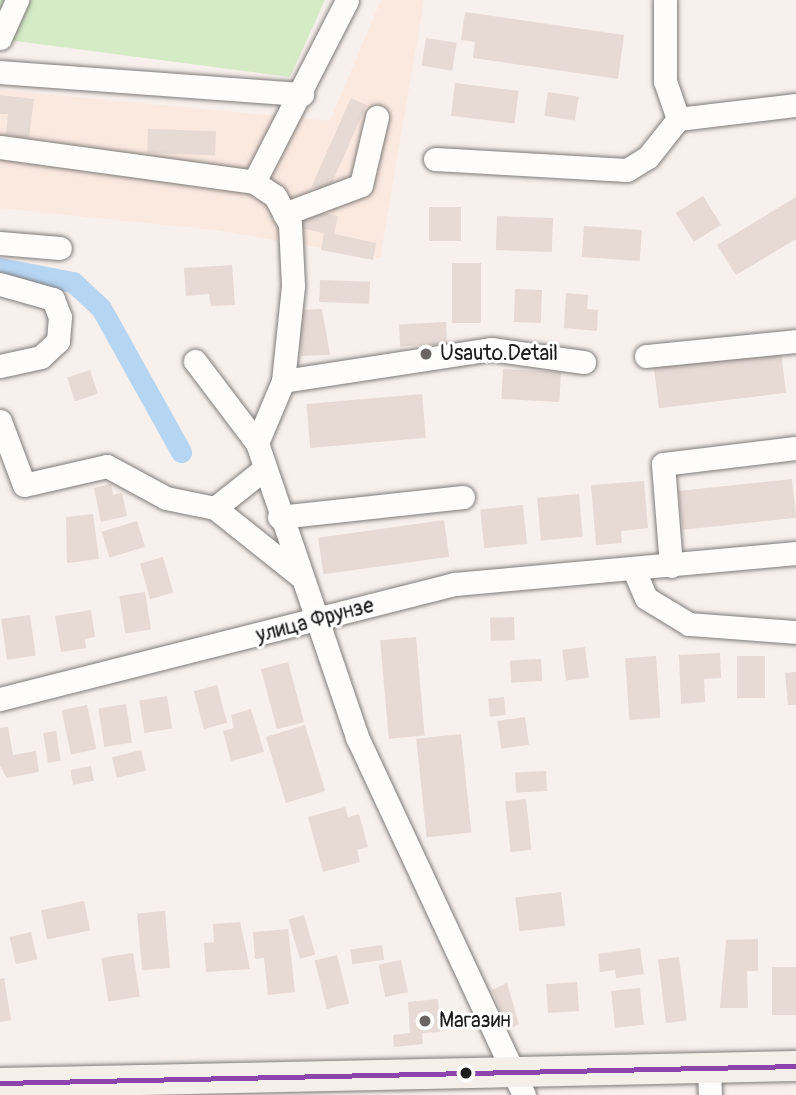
<!DOCTYPE html>
<meta charset="utf-8">
<style>
body{margin:0}
#map{position:relative;width:796px;height:1095px;overflow:hidden;background:#f8f0ec;font-family:Pangolin,sans-serif}
div>[style]{position:absolute}
[style*='--x']{left:calc(var(--x)*1px);top:calc(var(--y)*1px);width:calc(var(--w)*1px);rotate:calc(var(--a)*1deg)}
.built>*{inset:0;background:#fbe8df}
.green>*{inset:0;background:#d4ebc6}
.canal>*{height:21px;margin:-10.5px;padding:0 10.5px;transform-origin:10.5px;border-radius:10.5px;background:#b6d5f2}
.building>*{inset:0;background:#e7d9d3;transform-origin:0 0}
.roads{filter:drop-shadow(0 0 2px #7f7b7a) drop-shadow(0 0 2px #7f7b7a)}
.minor>*{height:23px;margin:-11.5px;padding:0 11.5px;transform-origin:11.5px;border-radius:11.5px;background:#fefdfc}
.major>*{height:30px;margin:-15px;padding:0 15px;transform-origin:15px;border-radius:15px;background:#f4efe8}
.bus-1>*{height:5px;margin:-2.5px;padding:0 2.5px;transform-origin:2.5px;border-radius:2.5px;background:#8e44ad}
.dots>*{width:19px;height:19px;translate:-50% -50%;box-sizing:border-box;border:4px solid #fff;border-radius:50%}
span{translate:-50% -50%;white-space:nowrap;text-align:center;line-height:1.15;-webkit-text-stroke:6px #fff;paint-order:stroke}
.poi-label{font-size:21px;color:#1c1c1c}
.left{translate:0 -50%;text-align:left}
.street-label{font-size:21px;color:#1c1c1c}
</style>
<div id="map">
<div class="built">
<div style="clip-path:polygon(381px 0,424px 0,380px 258px,216px 230px,0 208px,0 90px,330px 121px)"></div>
</div>
<div class="green">
<div style="clip-path:polygon(0 0,325px 0,290px 77px,0 39px)"></div>
</div>
<div class="canal">
<div style="--x:0;--y:268;--w:74;--a:10.9"></div>
<div style="--x:73;--y:282;--w:38;--a:43"></div>
<div style="--x:101;--y:308;--w:165;--a:60.9"></div>
</div>
<div class="building">
<div style="clip-path:polygon(465px 12px,624px 35px,618px 79px,473px 58px,475px 42px,461px 40px)"></div>
<div style="left:426px;top:38px;width:31px;height:28px;rotate:9deg"></div>
<div style="left:455px;top:83px;width:64px;height:33px;rotate:7deg"></div>
<div style="left:548px;top:92px;width:31px;height:24px;rotate:9deg"></div>
<div style="clip-path:polygon(0 95px,34px 99px,29px 138px,6px 135px,8px 114px,0 114px)"></div>
<div style="left:351px;top:98px;width:17px;height:97px;rotate:24deg"></div>
<div style="left:148px;top:129px;width:68px;height:24px;rotate:2deg"></div>
<div style="left:703px;top:196px;width:34px;height:32px;rotate:58deg"></div>
<div style="clip-path:polygon(796px 197px,796px 239px,736px 275px,717px 245px)"></div>
<div style="left:429px;top:207px;width:32px;height:34px"></div>
<div style="clip-path:polygon(303px 209px,338px 216px,334px 234px,376px 243px,373px 260px,321px 250px,324px 233px,300px 228px)"></div>
<div style="left:497px;top:216px;width:56px;height:34px;rotate:2deg"></div>
<div style="left:584px;top:226px;width:58px;height:31px;rotate:4deg"></div>
<div style="left:452px;top:263px;width:29px;height:60px"></div>
<div style="clip-path:polygon(232px 265px,235px 305px,211px 306px,209px 294px,186px 296px,184px 268px)"></div>
<div style="left:320px;top:280px;width:50px;height:22px;rotate:2deg"></div>
<div style="left:515px;top:289px;width:27px;height:33px;rotate:2deg"></div>
<div style="clip-path:polygon(566px 293px,588px 295px,587px 309px,598px 310px,597px 331px,564px 328px)"></div>
<div style="clip-path:polygon(322px 309px,330px 355px,301px 356px,299px 310px)"></div>
<div style="left:446px;top:322px;width:22px;height:47px;rotate:87deg"></div>
<div style="left:781px;top:352px;width:41px;height:128px;rotate:83deg"></div>
<div style="left:503px;top:369px;width:58px;height:30px;rotate:3deg"></div>
<div style="left:90px;top:370px;width:25px;height:24px;rotate:72deg"></div>
<div style="left:422px;top:394px;width:44px;height:116px;rotate:85deg"></div>
<div style="left:792px;top:479px;width:39px;height:114px;rotate:84deg"></div>
<div style="clip-path:polygon(644px 481px,648px 528px,621px 531px,622px 543px,596px 545px,591px 485px)"></div>
<div style="clip-path:polygon(111px 484px,113px 495px,122px 493px,127px 516px,101px 522px,94px 488px)"></div>
<div style="left:579px;top:494px;width:43px;height:42px;rotate:85deg"></div>
<div style="left:523px;top:505px;width:39px;height:43px;rotate:84deg"></div>
<div style="clip-path:polygon(93px 514px,99px 559px,67px 563px,66px 517px)"></div>
<div style="left:444px;top:520px;width:37px;height:127px;rotate:82deg"></div>
<div style="left:137px;top:521px;width:27px;height:37px;rotate:73deg"></div>
<div style="left:163px;top:557px;width:37px;height:24px;rotate:74deg"></div>
<div style="left:145px;top:592px;width:38px;height:26px;rotate:81deg"></div>
<div style="clip-path:polygon(91px 610px,95px 637px,85px 639px,86px 648px,61px 652px,55px 616px)"></div>
<div style="left:30px;top:615px;width:41px;height:29px;rotate:82deg"></div>
<div style="left:514px;top:617px;width:23px;height:24px;rotate:88deg"></div>
<div style="left:416px;top:637px;width:99px;height:36px;rotate:85deg"></div>
<div style="left:585px;top:647px;width:31px;height:23px;rotate:83deg"></div>
<div style="clip-path:polygon(720px 653px,721px 678px,704px 679px,705px 702px,681px 704px,679px 655px)"></div>
<div style="left:656px;top:656px;width:62px;height:31px;rotate:86deg"></div>
<div style="left:737px;top:656px;width:28px;height:42px"></div>
<div style="left:541px;top:659px;width:22px;height:31px;rotate:87deg"></div>
<div style="left:288px;top:662px;width:62px;height:28px;rotate:75deg"></div>
<div style="clip-path:polygon(796px 672px,796px 705px,788px 705px,785px 673px)"></div>
<div style="left:217px;top:685px;width:39px;height:24px;rotate:75deg"></div>
<div style="left:167px;top:696px;width:33px;height:28px;rotate:81deg"></div>
<div style="left:504px;top:697px;width:18px;height:16px;rotate:84deg"></div>
<div style="left:126px;top:704px;width:39px;height:28px;rotate:81deg"></div>
<div style="left:87px;top:705px;width:45px;height:26px;rotate:78deg"></div>
<div style="clip-path:polygon(251px 709px,264px 752px,231px 761px,223px 731px,234px 728px,231px 715px)"></div>
<div style="left:525px;top:717px;width:28px;height:28px;rotate:82deg"></div>
<div style="left:305px;top:725px;width:69px;height:41px;rotate:73deg"></div>
<div style="clip-path:polygon(8px 727px,13px 755px,36px 751px,39px 772px,7px 778px,0 766px,0 728px)"></div>
<div style="left:56px;top:731px;width:30px;height:13px;rotate:81deg"></div>
<div style="left:461px;top:734px;width:99px;height:45px;rotate:84deg"></div>
<div style="left:141px;top:750px;width:21px;height:30px;rotate:76deg"></div>
<div style="left:91px;top:766px;width:15px;height:21px;rotate:79deg"></div>
<div style="left:546px;top:771px;width:20px;height:31px;rotate:87deg"></div>
<div style="left:526px;top:799px;width:51px;height:21px;rotate:84deg"></div>
<div style="clip-path:polygon(345px 807px,348px 817px,359px 814px,368px 847px,357px 850px,360px 862px,323px 872px,308px 817px)"></div>
<div style="left:561px;top:892px;width:34px;height:46px;rotate:83deg"></div>
<div style="left:84px;top:901px;width:30px;height:44px;rotate:78deg"></div>
<div style="left:165px;top:911px;width:57px;height:28px;rotate:85deg"></div>
<div style="left:304px;top:915px;width:41px;height:16px;rotate:74deg"></div>
<div style="clip-path:polygon(240px 922px,250px 969px,206px 972px,204px 943px,214px 942px,213px 924px)"></div>
<div style="clip-path:polygon(288px 929px,295px 992px,268px 995px,264px 958px,255px 959px,253px 932px)"></div>
<div style="left:31px;top:932px;width:28px;height:22px;rotate:77deg"></div>
<div style="clip-path:polygon(758px 939px,758px 971px,747px 971px,748px 1008px,720px 1008px,726px 940px)"></div>
<div style="left:382px;top:945px;width:15px;height:32px;rotate:82deg"></div>
<div style="clip-path:polygon(640px 948px,644px 974px,616px 978px,615px 970px,600px 972px,598px 954px)"></div>
<div style="left:133px;top:953px;width:44px;height:32px;rotate:81deg"></div>
<div style="left:337px;top:955px;width:50px;height:23px;rotate:76deg"></div>
<div style="left:679px;top:957px;width:64px;height:21px;rotate:83deg"></div>
<div style="left:401px;top:960px;width:33px;height:23px;rotate:78deg"></div>
<div style="left:796px;top:967px;width:48px;height:24px;rotate:90deg"></div>
<div style="clip-path:polygon(4px 978px,11px 1020px,0 1022px,0 979px)"></div>
<div style="left:577px;top:982px;width:29px;height:31px;rotate:86deg"></div>
<div style="clip-path:polygon(507px 983px,519px 1024px,509px 1029px,492px 990px)"></div>
<div style="left:640px;top:988px;width:37px;height:29px;rotate:84deg"></div>
<div style="clip-path:polygon(438px 999px,440px 1032px,422px 1033px,423px 1044px,394px 1047px,393px 1035px,410px 1033px,408px 1002px)"></div>
</div>
<div class="roads">
<div class="minor">
<div style="--x:665;--y:0;--w:81;--a:90"></div>
<div style="--x:665;--y:81;--w:40;--a:71.1"></div>
<div style="--x:0;--y:38;--w:42;--a:-65.9"></div>
<div style="--x:0;--y:72;--w:303;--a:4.2"></div>
<div style="--x:0;--y:147;--w:256;--a:7.8"></div>
<div style="--x:254;--y:182;--w:25;--a:34"></div>
<div style="--x:275;--y:196;--w:32;--a:62"></div>
<div style="--x:290;--y:224;--w:62;--a:87.2"></div>
<div style="--x:293;--y:286;--w:96;--a:96"></div>
<div style="--x:435;--y:159;--w:192;--a:3.3"></div>
<div style="--x:627;--y:170;--w:25;--a:-32"></div>
<div style="--x:648;--y:157;--w:48;--a:-51.7"></div>
<div style="--x:678;--y:119;--w:119;--a:-6.8"></div>
<div style="--x:254;--y:182;--w:204;--a:-62.9"></div>
<div style="--x:284;--y:214;--w:82;--a:-20.6"></div>
<div style="--x:361;--y:185;--w:70;--a:-76.8"></div>
<div style="--x:0;--y:243;--w:60;--a:4.8"></div>
<div style="--x:0;--y:284;--w:55;--a:15.8"></div>
<div style="--x:53;--y:299;--w:19;--a:69"></div>
<div style="--x:60;--y:317;--w:24;--a:95"></div>
<div style="--x:58;--y:341;--w:23;--a:137"></div>
<div style="--x:41;--y:357;--w:42;--a:167.6"></div>
<div style="--x:646;--y:356;--w:151;--a:-5.7"></div>
<div style="--x:195;--y:361;--w:103;--a:52.9"></div>
<div style="--x:257;--y:443;--w:311;--a:71.2"></div>
<div style="--x:357;--y:737;--w:395;--a:65"></div>
<div style="--x:0;--y:421;--w:68;--a:69.4"></div>
<div style="--x:24;--y:485;--w:85;--a:-12.9"></div>
<div style="--x:107;--y:466;--w:67;--a:28.5"></div>
<div style="--x:166;--y:498;--w:50;--a:11.5"></div>
<div style="--x:215;--y:508;--w:107;--a:38.6"></div>
<div style="--x:257;--y:443;--w:67;--a:-67.2"></div>
<div style="--x:283;--y:381;--w:210;--a:-8.7"></div>
<div style="--x:491;--y:349;--w:94;--a:8"></div>
<div style="--x:215;--y:508;--w:61;--a:-38.4"></div>
<div style="--x:279;--y:517;--w:185;--a:-6.2"></div>
<div style="--x:671;--y:566;--w:102;--a:-94.5"></div>
<div style="--x:663;--y:464;--w:134;--a:-6.9"></div>
<div style="--x:634;--y:570;--w:30;--a:67"></div>
<div style="--x:646;--y:598;--w:50;--a:31.2"></div>
<div style="--x:689;--y:624;--w:107;--a:4.3"></div>
<div style="--x:0;--y:699;--w:469;--a:-14.2"></div>
<div style="--x:455;--y:584;--w:342;--a:-5.2"></div>
<div style="--x:709;--y:1068;--w:27;--a:88"></div>
</div>
<div class="major">
<div style="--x:0;--y:1083;--w:796;--a:-1.22"></div>
</div>
</div>
<div class="bus-1">
<div style="--x:0;--y:1083;--w:796;--a:-1.22"></div>
</div>
<div class="dots">
<div style="left:426px;top:354px;background:#696665"></div>
<div style="left:425px;top:1021px;background:#696665"></div>
<div style="left:466px;top:1073px;background:#1c1c1c"></div>
</div>
<div class="poi-label">
<span class="left" style="left:440px;top:354px">Usauto.Detail</span>
<span class="left" style="left:439px;top:1021px">Магазин</span>
</div>
<div class="street-label">
<span style="left:315px;top:621px;rotate:-15deg">улица Фрунзе</span>
</div>
</div>
